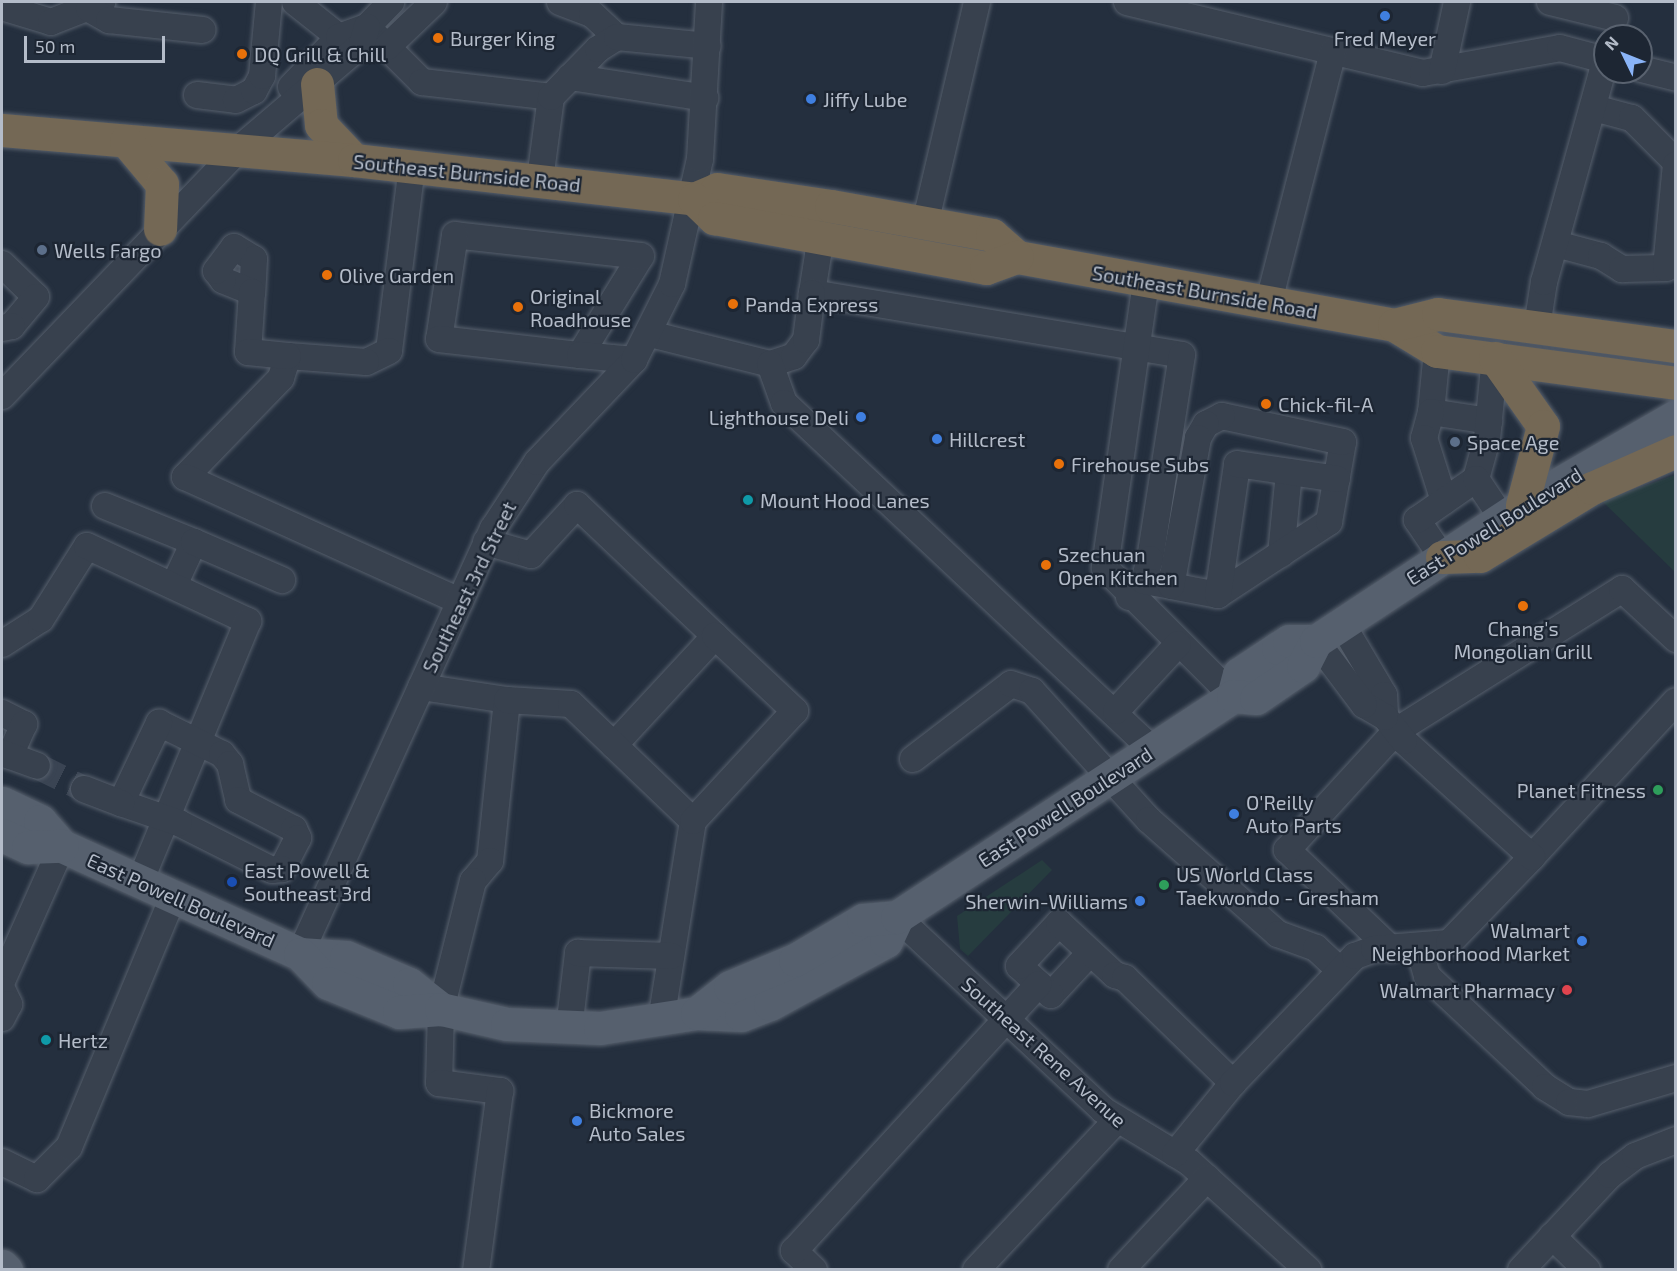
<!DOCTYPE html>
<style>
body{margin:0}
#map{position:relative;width:1677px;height:1271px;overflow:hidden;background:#242f3e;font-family:"Exo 2",sans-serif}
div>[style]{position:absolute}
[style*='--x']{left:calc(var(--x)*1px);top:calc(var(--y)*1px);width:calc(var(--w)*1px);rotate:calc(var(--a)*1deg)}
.green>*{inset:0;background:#263c3f}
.minor-tunnel>*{height:26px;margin-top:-13px;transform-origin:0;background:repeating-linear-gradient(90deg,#3a4453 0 26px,transparent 0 39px)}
.roads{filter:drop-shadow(0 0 2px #565f6c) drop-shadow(0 0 2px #565f6c)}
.minor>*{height:26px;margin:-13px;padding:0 13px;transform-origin:13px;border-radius:13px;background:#38414e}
.major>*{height:33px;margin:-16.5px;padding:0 16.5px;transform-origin:16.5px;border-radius:16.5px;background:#56606e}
.highway>*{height:33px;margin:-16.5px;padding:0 16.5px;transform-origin:16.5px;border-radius:16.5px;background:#746855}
.dots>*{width:16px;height:16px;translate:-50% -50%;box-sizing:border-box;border:3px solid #1d2633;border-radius:50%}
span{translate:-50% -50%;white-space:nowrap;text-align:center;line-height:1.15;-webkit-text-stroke:4.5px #1d2633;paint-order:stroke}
.poi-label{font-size:20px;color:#b4bcc9}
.left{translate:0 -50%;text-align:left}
.right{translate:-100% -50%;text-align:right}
.street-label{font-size:20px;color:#b4bcc9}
.frame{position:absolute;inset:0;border:3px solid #b4bcc9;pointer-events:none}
.north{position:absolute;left:1593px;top:24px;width:60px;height:60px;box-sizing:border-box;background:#1d2633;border:2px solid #59626f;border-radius:50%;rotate:313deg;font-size:16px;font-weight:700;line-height:24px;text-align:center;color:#b4bcc9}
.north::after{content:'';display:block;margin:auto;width:21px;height:27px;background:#8ab4f8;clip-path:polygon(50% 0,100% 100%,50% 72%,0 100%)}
.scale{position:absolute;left:24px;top:36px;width:141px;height:27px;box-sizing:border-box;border:3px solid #b4bcc9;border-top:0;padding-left:8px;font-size:18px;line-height:21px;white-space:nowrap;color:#b4bcc9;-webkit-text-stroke:4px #1d2633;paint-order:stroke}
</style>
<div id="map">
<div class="green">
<div style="clip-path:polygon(1675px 475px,1675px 572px,1602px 501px)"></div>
<div style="clip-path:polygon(1042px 860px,1052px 870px,968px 956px,960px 949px,957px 916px)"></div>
</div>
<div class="minor-tunnel">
<div style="--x:37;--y:766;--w:52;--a:26.1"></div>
</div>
<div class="roads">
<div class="minor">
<div style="--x:295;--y:2;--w:56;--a:38.5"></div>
<div style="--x:560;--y:2;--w:34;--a:21"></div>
<div style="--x:592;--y:14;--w:34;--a:43"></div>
<div style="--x:1127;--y:2;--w:304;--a:13.5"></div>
<div style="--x:1423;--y:73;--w:139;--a:-10.3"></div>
<div style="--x:1560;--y:48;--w:47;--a:14.9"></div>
<div style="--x:1550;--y:2;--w:67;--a:13.8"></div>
<div style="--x:2;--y:7;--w:51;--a:17"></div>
<div style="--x:51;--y:22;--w:55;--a:-21.4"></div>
<div style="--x:89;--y:9;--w:23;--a:29"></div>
<div style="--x:109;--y:20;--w:94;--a:6.1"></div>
<div style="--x:367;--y:27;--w:78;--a:45"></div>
<div style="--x:422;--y:82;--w:130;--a:6.6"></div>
<div style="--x:551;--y:97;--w:83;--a:97.6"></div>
<div style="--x:387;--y:47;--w:65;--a:-43.8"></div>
<div style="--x:1641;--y:69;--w:36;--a:14"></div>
<div style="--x:1442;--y:71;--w:71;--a:-77.7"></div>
<div style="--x:570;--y:77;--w:137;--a:8.8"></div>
<div style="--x:291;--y:87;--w:69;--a:-46.2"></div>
<div style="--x:339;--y:37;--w:30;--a:-20"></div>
<div style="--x:367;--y:27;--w:35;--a:-46"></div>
<div style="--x:197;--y:95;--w:39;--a:7"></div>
<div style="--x:236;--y:100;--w:20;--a:-27"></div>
<div style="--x:254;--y:91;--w:17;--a:-62"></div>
<div style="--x:262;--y:76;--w:74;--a:-84.6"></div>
<div style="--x:551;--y:97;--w:67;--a:-45.6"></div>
<div style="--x:598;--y:49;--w:22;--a:-32"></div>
<div style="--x:617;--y:37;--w:91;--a:5.6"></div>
<div style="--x:1594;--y:108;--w:39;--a:15"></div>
<div style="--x:1632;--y:118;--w:62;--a:45"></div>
<div style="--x:412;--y:166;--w:186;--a:97.1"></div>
<div style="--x:389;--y:351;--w:25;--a:154"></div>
<div style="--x:366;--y:362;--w:78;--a:-175.6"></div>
<div style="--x:288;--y:356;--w:23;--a:108"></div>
<div style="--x:281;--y:378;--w:138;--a:134.1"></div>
<div style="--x:185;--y:477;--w:302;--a:24.3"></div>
<div style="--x:925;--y:224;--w:228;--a:-76.8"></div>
<div style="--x:821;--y:236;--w:58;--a:99"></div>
<div style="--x:812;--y:293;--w:375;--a:9.5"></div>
<div style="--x:1182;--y:355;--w:206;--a:98.9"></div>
<div style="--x:1150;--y:559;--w:23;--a:105"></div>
<div style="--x:1144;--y:581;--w:22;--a:133"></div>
<div style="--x:1556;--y:244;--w:47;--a:14.9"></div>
<div style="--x:1601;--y:256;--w:25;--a:32"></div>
<div style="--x:1622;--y:269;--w:44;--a:-1.3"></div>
<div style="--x:1666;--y:268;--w:104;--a:-84.5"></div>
<div style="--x:234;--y:247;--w:23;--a:31"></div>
<div style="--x:254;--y:259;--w:33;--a:93"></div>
<div style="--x:252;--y:292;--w:31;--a:-158"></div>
<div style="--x:223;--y:280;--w:11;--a:-128"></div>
<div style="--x:216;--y:271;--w:30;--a:-53"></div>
<div style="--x:2;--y:264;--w:47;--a:44.1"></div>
<div style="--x:36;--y:297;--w:38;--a:130"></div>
<div style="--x:12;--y:326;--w:10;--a:169"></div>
<div style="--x:1146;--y:282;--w:289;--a:98.2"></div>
<div style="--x:1105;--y:568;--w:181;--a:45"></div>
<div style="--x:252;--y:292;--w:60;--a:93.8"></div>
<div style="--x:248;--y:352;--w:40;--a:5.7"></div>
<div style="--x:1268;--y:305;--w:262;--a:-75.6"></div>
<div style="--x:1537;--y:327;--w:46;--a:-81.2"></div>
<div style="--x:1544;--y:282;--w:228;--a:-74.5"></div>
<div style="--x:650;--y:334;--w:124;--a:14"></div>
<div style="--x:770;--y:364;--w:25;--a:-18"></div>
<div style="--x:794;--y:356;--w:20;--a:-53"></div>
<div style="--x:806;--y:340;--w:47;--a:-82.7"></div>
<div style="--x:1437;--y:351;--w:61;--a:95.6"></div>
<div style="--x:1431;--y:412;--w:59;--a:8.8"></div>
<div style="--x:580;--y:355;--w:116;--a:-58.4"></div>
<div style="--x:641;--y:256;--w:187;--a:-173.6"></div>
<div style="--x:455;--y:235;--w:105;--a:98.7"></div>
<div style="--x:439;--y:339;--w:142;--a:6.5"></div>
<div style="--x:580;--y:355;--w:54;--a:5.3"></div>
<div style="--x:770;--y:364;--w:41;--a:70.3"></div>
<div style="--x:784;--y:403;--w:505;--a:43.24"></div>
<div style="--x:2;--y:396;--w:342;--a:-46.2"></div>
<div style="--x:239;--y:149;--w:162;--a:-40.5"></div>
<div style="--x:362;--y:44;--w:18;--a:-74"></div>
<div style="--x:1431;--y:412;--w:27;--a:105"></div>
<div style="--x:1424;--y:438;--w:66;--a:72.4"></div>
<div style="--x:1476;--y:479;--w:41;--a:-74.6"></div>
<div style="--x:1487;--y:439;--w:81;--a:-84.4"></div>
<div style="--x:105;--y:506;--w:96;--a:22"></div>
<div style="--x:194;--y:542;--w:47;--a:114.9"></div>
<div style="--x:194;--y:542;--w:96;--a:23.4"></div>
<div style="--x:486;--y:542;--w:47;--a:16.1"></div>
<div style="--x:531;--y:555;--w:68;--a:-47.4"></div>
<div style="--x:577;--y:505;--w:190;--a:43.5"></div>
<div style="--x:715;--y:636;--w:149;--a:132.8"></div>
<div style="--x:1281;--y:554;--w:82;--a:-84.4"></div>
<div style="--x:1442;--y:557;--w:45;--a:-124"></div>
<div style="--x:1417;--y:520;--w:72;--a:-34.8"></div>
<div style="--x:1476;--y:479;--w:65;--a:56.3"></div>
<div style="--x:1144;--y:581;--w:27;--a:10"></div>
<div style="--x:1171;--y:586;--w:48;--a:10.8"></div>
<div style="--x:1218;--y:595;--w:133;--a:-33.3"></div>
<div style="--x:1329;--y:522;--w:81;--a:-80.1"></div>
<div style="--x:1343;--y:442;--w:124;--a:-167.9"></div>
<div style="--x:1222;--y:416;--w:18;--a:153"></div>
<div style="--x:1206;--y:424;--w:16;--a:120"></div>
<div style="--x:1198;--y:438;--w:150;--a:100.3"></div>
<div style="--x:1218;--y:595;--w:132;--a:-81.7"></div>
<div style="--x:1237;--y:464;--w:101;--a:8.5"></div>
<div style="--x:1342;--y:624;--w:82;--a:59.4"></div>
<div style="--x:1384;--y:695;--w:22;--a:87"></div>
<div style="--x:2;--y:644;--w:46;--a:-32.7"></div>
<div style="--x:41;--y:619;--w:86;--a:-57.8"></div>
<div style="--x:87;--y:546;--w:178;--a:25"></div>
<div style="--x:248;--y:621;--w:282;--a:112.5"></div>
<div style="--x:421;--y:687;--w:87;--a:8.6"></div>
<div style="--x:507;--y:700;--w:162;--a:96"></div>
<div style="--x:490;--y:861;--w:26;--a:130"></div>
<div style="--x:473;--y:881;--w:132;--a:104"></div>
<div style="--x:441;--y:1009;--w:74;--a:91.5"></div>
<div style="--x:439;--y:1083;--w:62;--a:7.5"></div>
<div style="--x:500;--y:1091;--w:181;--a:97.6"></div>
<div style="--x:507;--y:700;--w:64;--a:3.6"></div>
<div style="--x:571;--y:704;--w:169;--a:43.8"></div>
<div style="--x:693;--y:821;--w:203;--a:99.1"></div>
<div style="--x:1116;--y:711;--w:91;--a:-47.2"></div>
<div style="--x:2;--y:713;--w:25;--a:27"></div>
<div style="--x:24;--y:724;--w:35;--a:114"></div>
<div style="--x:159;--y:723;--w:70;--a:26.2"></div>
<div style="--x:222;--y:754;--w:13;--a:51"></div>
<div style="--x:230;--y:764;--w:37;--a:77"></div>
<div style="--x:238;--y:800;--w:63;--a:27.4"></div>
<div style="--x:294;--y:829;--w:10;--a:66"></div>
<div style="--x:298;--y:838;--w:35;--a:117"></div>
<div style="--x:282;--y:869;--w:10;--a:174"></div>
<div style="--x:272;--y:870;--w:104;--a:-153.2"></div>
<div style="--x:179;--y:823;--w:61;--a:-161"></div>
<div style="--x:121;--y:803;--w:89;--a:-64.6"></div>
<div style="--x:2;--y:753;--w:37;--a:20"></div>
<div style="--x:913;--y:759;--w:123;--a:-37.4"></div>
<div style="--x:1011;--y:684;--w:22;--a:18"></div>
<div style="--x:1032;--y:691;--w:174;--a:47.8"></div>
<div style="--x:1149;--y:820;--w:172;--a:41.5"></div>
<div style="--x:1278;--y:934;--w:40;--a:20.2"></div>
<div style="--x:1316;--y:948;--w:33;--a:43"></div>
<div style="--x:84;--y:789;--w:40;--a:21"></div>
<div style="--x:693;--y:821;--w:150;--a:-47.2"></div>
<div style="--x:795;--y:711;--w:110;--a:-136.8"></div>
<div style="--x:1532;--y:857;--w:212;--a:-47.3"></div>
<div style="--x:897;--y:917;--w:282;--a:43.1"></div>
<div style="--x:1103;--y:1110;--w:100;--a:31.2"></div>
<div style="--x:1189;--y:1162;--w:161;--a:42.2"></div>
<div style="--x:1419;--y:948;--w:29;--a:74"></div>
<div style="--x:1427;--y:976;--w:162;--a:43.2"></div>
<div style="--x:1545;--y:1087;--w:28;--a:32"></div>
<div style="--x:1569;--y:1102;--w:19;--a:6"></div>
<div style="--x:1588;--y:1104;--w:92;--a:-16.5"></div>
<div style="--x:1391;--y:949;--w:144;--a:-136.4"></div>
<div style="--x:1287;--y:850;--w:161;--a:-47.5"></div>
<div style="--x:1396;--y:731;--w:267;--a:-32.1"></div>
<div style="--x:1622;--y:589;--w:74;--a:42.8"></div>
<div style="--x:1090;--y:953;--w:57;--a:132.9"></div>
<div style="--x:1051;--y:995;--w:43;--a:-137.8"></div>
<div style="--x:1019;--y:966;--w:59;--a:-47.1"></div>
<div style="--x:1059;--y:923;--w:76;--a:42.9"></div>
<div style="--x:1115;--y:975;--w:10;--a:17"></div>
<div style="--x:1125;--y:978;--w:151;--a:44.2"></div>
<div style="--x:300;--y:954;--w:467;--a:-65.6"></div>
<div style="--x:493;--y:529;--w:80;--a:-56.7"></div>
<div style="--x:537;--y:462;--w:141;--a:-46.4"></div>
<div style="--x:634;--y:360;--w:85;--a:-63.4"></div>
<div style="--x:672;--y:284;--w:128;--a:-77.4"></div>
<div style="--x:700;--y:159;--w:157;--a:-86.7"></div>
<div style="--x:2;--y:981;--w:148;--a:-66"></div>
<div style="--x:2;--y:989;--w:17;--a:65"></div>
<div style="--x:9;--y:1004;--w:16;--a:117"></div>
<div style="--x:569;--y:1029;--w:77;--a:-83.2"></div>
<div style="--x:578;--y:953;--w:93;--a:1.8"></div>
<div style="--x:1175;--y:1154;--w:92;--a:-50.8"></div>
<div style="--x:1233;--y:1083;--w:176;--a:-46.2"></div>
<div style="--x:1355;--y:956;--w:20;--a:-20"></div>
<div style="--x:1374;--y:949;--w:75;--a:-4.6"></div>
<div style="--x:1449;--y:943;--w:120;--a:-46"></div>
<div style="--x:1532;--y:857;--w:173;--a:-137.8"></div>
<div style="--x:1404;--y:741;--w:31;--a:-128"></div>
<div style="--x:1385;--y:717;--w:24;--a:-150"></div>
<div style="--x:1364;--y:705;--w:80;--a:-126.9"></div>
<div style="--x:2;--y:1162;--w:39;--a:26"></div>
<div style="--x:37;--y:1179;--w:45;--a:-45"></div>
<div style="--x:69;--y:1147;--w:271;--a:-67.4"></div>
<div style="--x:1552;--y:1236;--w:49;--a:44.2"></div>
<div style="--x:814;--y:1270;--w:28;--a:-136"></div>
<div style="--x:794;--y:1251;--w:362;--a:-47.5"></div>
<div style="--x:976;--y:1270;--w:204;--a:-46.8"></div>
<div style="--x:1121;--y:1270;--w:126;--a:-46.9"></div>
<div style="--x:1521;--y:1270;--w:130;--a:-46.9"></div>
<div style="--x:1610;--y:1175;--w:31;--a:-37"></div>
<div style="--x:1635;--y:1156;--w:44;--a:-21.3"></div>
</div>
<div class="major">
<div style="--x:1233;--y:696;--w:23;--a:-75"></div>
<div style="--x:1239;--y:674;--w:47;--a:-33.7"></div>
<div style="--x:1278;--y:648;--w:13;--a:-32"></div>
<div style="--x:1289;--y:641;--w:27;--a:0"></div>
<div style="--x:2;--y:803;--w:42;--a:25.3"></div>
<div style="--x:40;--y:821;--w:33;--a:49"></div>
<div style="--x:62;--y:846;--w:261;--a:24.4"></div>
<div style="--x:300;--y:954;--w:46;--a:3.7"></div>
<div style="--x:346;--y:957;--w:69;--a:23.2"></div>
<div style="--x:409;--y:984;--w:41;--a:38"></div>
<div style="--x:2;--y:835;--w:29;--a:25"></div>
<div style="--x:28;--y:847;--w:34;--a:-2"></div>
<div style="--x:300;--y:954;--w:40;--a:46"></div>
<div style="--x:328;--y:983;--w:77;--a:22.2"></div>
<div style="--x:399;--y:1012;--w:42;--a:-4.1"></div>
<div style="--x:441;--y:1009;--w:68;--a:12.8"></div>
<div style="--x:507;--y:1024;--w:93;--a:2.5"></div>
<div style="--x:600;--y:1028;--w:98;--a:-8.8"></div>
<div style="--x:697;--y:1013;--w:44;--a:2.6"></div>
<div style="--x:741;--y:1015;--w:31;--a:-21"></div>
<div style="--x:770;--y:1004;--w:132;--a:-28.5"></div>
<div style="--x:886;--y:941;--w:26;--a:-65"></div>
<div style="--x:697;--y:1013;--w:42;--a:-38.2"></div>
<div style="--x:730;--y:987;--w:70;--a:-22.6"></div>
<div style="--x:795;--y:960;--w:79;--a:-30.5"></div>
<div style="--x:863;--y:920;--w:34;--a:-5"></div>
<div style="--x:897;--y:917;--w:402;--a:-33.3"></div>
<div style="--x:1233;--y:696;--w:23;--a:5"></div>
<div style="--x:1256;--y:698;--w:57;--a:-34.2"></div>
<div style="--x:1303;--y:666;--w:28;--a:-63"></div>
<div style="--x:1316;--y:641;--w:247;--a:-33.4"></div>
<div style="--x:1522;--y:505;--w:178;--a:-30"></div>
<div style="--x:2;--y:1266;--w:6;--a:45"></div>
</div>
<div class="highway">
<div style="--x:317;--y:84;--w:41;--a:84.4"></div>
<div style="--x:321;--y:125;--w:48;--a:46.7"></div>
<div style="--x:2;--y:130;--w:353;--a:4.9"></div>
<div style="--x:354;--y:160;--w:342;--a:6.5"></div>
<div style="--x:694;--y:199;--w:25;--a:-23"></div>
<div style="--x:717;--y:189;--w:115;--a:8.5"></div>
<div style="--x:831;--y:206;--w:164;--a:10.2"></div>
<div style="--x:992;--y:235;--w:33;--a:41"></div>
<div style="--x:1017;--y:257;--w:383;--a:10.2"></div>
<div style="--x:1394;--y:325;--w:50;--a:31.2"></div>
<div style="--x:1437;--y:351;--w:241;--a:7.6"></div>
<div style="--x:126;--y:141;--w:56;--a:50.1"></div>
<div style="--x:162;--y:184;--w:45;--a:92.5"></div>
<div style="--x:694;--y:199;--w:28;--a:44"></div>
<div style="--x:714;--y:218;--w:277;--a:10.4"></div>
<div style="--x:986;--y:268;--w:33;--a:-20"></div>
<div style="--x:1394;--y:325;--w:45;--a:-14"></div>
<div style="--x:1438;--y:314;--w:240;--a:7.7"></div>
<div style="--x:1495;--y:358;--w:83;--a:54.8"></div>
<div style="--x:1543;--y:426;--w:82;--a:104.9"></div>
<div style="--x:1442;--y:557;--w:38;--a:-2"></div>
<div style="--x:1480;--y:556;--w:131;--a:-31.3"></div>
<div style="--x:1592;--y:488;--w:92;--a:-23.8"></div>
</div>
</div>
<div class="dots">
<div style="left:1385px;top:16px;background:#3f7fe0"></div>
<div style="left:438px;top:38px;background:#e8710a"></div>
<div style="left:242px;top:54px;background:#e8710a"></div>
<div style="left:811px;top:99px;background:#3f7fe0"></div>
<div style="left:42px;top:250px;background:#5c6f8a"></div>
<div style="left:327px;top:275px;background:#e8710a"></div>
<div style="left:733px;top:304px;background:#e8710a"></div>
<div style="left:518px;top:307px;background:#e8710a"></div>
<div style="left:1266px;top:404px;background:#e8710a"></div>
<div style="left:861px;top:417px;background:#3f7fe0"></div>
<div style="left:937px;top:439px;background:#3f7fe0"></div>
<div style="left:1455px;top:442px;background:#5c6f8a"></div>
<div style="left:1059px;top:464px;background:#e8710a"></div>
<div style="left:748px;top:500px;background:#0f9aa8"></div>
<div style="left:1046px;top:565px;background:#e8710a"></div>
<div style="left:1523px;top:606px;background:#e8710a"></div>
<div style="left:1658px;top:790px;background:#2e9e5b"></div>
<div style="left:1234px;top:814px;background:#3f7fe0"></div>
<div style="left:232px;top:882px;background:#1a4fb4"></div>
<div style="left:1164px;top:885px;background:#2e9e5b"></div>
<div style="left:1140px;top:901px;background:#3f7fe0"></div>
<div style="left:1582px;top:941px;background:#3f7fe0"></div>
<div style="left:1567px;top:990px;background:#e0444e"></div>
<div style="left:46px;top:1040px;background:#0f9aa8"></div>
<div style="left:577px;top:1121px;background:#3f7fe0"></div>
</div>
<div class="poi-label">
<span class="left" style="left:450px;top:38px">Burger King</span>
<span style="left:1385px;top:38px">Fred Meyer</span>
<span class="left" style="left:254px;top:54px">DQ Grill &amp; Chill</span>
<span class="left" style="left:823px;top:99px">Jiffy Lube</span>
<span class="left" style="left:54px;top:250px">Wells Fargo</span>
<span class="left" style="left:339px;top:275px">Olive Garden</span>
<span class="left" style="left:530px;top:308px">Original<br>Roadhouse</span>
<span class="left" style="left:745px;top:304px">Panda Express</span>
<span class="left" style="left:1278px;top:404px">Chick-fil-A</span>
<span class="right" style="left:849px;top:417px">Lighthouse Deli</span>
<span class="left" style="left:949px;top:439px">Hillcrest</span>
<span class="left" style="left:1467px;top:442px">Space Age</span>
<span class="left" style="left:1071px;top:464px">Firehouse Subs</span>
<span class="left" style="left:760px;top:500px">Mount Hood Lanes</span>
<span class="left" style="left:1058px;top:566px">Szechuan<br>Open Kitchen</span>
<span style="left:1523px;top:640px">Chang's<br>Mongolian Grill</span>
<span class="right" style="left:1646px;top:790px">Planet Fitness</span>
<span class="left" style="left:1246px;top:814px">O'Reilly<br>Auto Parts</span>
<span class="left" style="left:244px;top:882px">East Powell &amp;<br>Southeast 3rd</span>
<span class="left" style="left:1176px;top:886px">US World Class<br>Taekwondo - Gresham</span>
<span class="right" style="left:1128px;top:901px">Sherwin-Williams</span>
<span class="right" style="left:1570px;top:942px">Walmart<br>Neighborhood Market</span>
<span class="right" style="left:1555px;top:990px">Walmart Pharmacy</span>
<span class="left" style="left:58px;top:1040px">Hertz</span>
<span class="left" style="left:589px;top:1122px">Bickmore<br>Auto Sales</span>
</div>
<div class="street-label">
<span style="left:467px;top:173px;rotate:6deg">Southeast Burnside Road</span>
<span style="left:1205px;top:292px;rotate:10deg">Southeast Burnside Road</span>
<span style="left:1494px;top:526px;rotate:-32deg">East Powell Boulevard</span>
<span style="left:469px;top:587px;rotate:-64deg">Southeast 3rd Street</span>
<span style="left:1065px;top:807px;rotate:-33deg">East Powell Boulevard</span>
<span style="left:181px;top:900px;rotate:24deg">East Powell Boulevard</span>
<span style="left:1044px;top:1052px;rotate:42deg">Southeast Rene Avenue</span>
</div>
<div class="frame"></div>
<div class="north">N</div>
<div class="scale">50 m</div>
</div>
